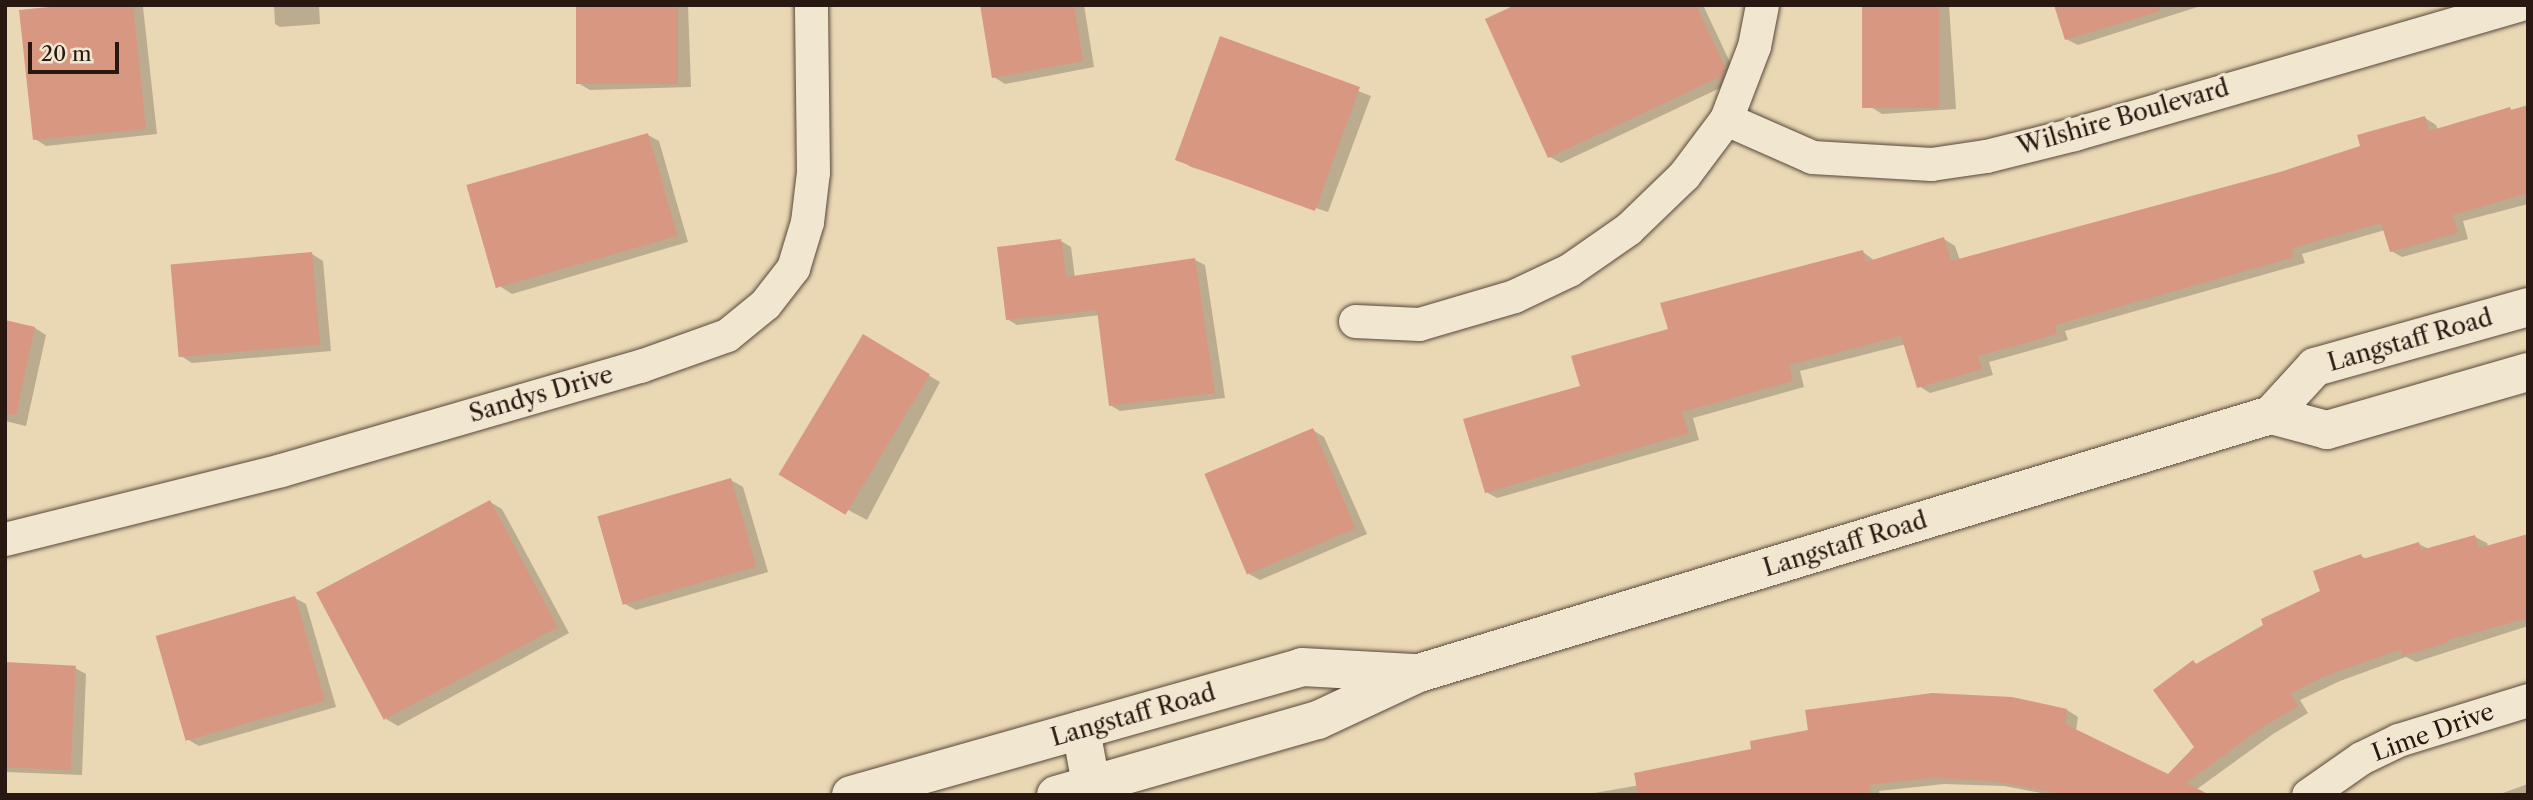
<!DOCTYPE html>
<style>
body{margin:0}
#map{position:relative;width:2533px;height:800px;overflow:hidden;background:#ead8b5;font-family:"Libre Caslon Text",serif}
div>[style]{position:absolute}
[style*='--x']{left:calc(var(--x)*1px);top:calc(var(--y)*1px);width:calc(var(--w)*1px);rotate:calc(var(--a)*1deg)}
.shadow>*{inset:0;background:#0003}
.building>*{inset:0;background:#d89780;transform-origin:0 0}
.roads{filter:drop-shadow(0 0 2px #58483a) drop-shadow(0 0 2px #58483a)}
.minor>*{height:33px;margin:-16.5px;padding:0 16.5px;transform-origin:16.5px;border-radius:16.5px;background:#f1e6cf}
.tertiary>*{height:38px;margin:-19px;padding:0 19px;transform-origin:19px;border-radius:19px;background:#f1e6cf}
.secondary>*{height:38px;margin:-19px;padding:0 19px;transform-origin:19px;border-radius:19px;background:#f1e6cf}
span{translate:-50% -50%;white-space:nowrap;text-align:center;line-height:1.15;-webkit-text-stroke:6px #f1e6cf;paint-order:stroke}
.street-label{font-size:24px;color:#281811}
.frame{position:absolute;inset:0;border:7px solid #281811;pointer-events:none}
.scale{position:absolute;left:28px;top:42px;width:91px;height:32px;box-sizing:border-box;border:4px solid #281811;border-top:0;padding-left:9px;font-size:21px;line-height:24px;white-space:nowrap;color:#281811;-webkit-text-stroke:5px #f1e6cf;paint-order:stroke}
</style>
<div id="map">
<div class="shadow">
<div style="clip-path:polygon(86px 5px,143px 7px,157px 134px,46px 146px,35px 139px)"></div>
<div style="clip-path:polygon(274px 5px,319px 5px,320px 24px,280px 27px,275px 24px)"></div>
<div style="clip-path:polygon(577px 5px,688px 5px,691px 87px,590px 90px,578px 83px)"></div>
<div style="clip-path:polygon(982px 5px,1084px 5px,1094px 67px,1005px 84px,994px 77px)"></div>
<div style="clip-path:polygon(1519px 5px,1703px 5px,1736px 75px,1733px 82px,1561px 163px,1550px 157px)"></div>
<div style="clip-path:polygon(1864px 5px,1949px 5px,1956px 109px,1882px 114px,1871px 107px)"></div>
<div style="clip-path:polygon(2056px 5px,2204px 5px,2078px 45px,2066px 39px)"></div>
<div style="clip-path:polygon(1221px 39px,1371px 96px,1328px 212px,1191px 167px,1180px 160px)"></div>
<div style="clip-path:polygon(2528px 106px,2528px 204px,2463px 221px,2468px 239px,2402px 257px,2391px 251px,2385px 230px,2302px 254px,2305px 263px,2065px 331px,2068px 340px,1989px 362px,1993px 375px,1930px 393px,1919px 386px,1906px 344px,1800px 371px,1804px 387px,1693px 418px,1699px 440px,1497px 498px,1486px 492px,1582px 387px,1670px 330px,1863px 252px,1875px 261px,1944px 239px,1955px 246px,1960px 260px,2280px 173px,2362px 148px,2425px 118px,2436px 125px,2438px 130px)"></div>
<div style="clip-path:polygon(648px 135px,659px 141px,688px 242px,512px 294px,501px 287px)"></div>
<div style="clip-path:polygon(1061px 241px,1071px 247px,1075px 278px,1195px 260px,1205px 265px,1225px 398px,1120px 411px,1110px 405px,1100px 315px,1017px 325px,1007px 319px)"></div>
<div style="clip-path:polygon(312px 254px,323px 261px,331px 351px,192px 363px,181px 356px)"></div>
<div style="clip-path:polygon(5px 322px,35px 328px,46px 335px,26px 426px,5px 421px)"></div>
<div style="clip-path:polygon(864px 337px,940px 382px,867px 520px,801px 485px)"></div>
<div style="clip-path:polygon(1313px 430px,1324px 437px,1367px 534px,1260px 580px,1249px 574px)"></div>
<div style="clip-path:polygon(731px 480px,743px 487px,768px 572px,636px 610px,625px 604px)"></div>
<div style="clip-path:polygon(490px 502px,502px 509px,569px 633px,398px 726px,386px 719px)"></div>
<div style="clip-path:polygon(2528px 534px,2528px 626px,2416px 662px,2406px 657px,2340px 681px,2300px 700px,2308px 713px,2273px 734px,2193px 792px,2195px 795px,2051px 795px,2004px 786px,1944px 784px,1879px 791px,1880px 795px,1583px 795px,2067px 710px,2078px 717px,2076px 731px,2169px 776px,2196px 747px,2193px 662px,2199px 665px,2322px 592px,2361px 556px,2368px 560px,2419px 544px,2429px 549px,2475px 537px,2487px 543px,2488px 547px)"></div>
<div style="clip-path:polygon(295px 598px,306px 604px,336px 707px,199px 746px,187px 739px)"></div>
<div style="clip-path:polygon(5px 664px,75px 668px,86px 674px,82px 775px,5px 772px)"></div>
<div style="clip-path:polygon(2528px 784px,2528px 795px,2497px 795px)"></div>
</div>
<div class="building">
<div style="clip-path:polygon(69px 5px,133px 5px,146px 129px,33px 140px,19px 10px)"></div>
<div style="left:576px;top:5px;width:102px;height:79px"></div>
<div style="clip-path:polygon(980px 5px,1074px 5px,1083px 61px,992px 78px)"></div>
<div style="clip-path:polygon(1515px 5px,1696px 5px,1725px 67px,1722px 76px,1548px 158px,1485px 19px)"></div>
<div style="left:1862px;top:5px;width:77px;height:103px"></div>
<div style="clip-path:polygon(2054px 5px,2159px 5px,2160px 11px,2065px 40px)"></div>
<div style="left:1220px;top:36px;width:149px;height:132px;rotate:20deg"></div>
<div style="clip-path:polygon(2528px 105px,2528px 193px,2453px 215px,2458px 233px,2390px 252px,2381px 223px,2292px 248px,2294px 257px,2055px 325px,2057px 334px,1978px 356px,1982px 369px,1917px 388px,1901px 336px,1789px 365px,1793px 381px,1682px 412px,1689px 433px,1485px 493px,1463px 419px,1580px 386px,1571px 356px,1668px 329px,1660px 303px,1863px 250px,1866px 262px,1944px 237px,1951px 261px,2280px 172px,2360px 146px,2357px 135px,2425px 116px,2429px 131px,2510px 107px,2511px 110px)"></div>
<div style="left:648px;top:133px;width:107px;height:189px;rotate:74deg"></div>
<div style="clip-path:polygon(1061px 239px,1066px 277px,1195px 258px,1215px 393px,1109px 406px,1097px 310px,1006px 320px,997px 247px)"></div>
<div style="left:312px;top:252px;width:93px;height:142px;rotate:85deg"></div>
<div style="clip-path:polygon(5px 320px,35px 327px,16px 415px,5px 414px)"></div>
<div style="left:863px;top:334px;width:78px;height:164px;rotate:31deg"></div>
<div style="left:1313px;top:428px;width:109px;height:118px;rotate:67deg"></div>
<div style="left:731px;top:478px;width:92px;height:139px;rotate:74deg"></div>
<div style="left:490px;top:500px;width:144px;height:197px;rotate:62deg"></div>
<div style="clip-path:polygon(2528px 534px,2528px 618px,2448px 640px,2449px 642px,2403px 656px,2401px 649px,2328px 675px,2290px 693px,2298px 706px,2261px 728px,2186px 783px,2210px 795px,2068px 795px,1991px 781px,1932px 778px,1869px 785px,1870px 795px,1638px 795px,1634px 773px,1751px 749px,1750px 741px,1808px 730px,1805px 710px,1932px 693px,2012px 697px,2067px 709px,2065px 724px,2168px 774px,2194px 747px,2153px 690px,2193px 660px,2196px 664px,2263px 625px,2261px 619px,2320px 591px,2313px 571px,2361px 554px,2363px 559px,2419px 542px,2421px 550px,2475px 535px,2479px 548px)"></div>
<div style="left:295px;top:596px;width:109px;height:145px;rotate:74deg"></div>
<div style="left:5px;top:662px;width:71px;height:105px;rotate:3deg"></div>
</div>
<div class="roads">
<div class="minor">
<div style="--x:1726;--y:119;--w:94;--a:23.8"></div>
<div style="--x:1812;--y:157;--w:119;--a:3.4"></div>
<div style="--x:1931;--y:164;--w:56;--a:-8.3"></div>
<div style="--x:1986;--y:156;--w:91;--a:-14"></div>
<div style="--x:2074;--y:134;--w:463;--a:-16.2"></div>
<div style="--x:1355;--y:321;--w:64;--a:2.7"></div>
<div style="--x:1419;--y:324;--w:99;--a:-16.4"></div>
<div style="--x:1514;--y:296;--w:61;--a:-25.3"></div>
<div style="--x:1569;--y:270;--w:72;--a:-34.8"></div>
<div style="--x:1628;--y:229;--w:78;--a:-44"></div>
<div style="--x:1684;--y:175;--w:70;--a:-53.1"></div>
<div style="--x:1726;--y:119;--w:78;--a:-69"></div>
<div style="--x:1754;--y:46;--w:42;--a:-79"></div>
<div style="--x:5;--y:539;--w:284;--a:-14"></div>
<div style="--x:281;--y:470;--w:374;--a:-16.2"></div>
<div style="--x:640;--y:366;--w:92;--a:-19.6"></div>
<div style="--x:727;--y:335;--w:49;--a:-39.2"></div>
<div style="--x:765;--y:304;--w:46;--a:-52.1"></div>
<div style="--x:793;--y:268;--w:48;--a:-73.1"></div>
<div style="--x:807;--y:222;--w:50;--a:-83.2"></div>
<div style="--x:813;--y:172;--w:167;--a:-90.7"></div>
<div style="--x:2308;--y:795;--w:65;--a:-34.9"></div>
<div style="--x:2361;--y:758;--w:41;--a:-25.9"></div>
<div style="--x:2398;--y:740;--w:136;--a:-17.1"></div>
</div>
<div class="tertiary">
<div style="--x:1081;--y:730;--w:66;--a:79.5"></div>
</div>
<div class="secondary">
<div style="--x:2271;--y:415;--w:58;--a:15"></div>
<div style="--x:2327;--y:430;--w:209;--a:-16.1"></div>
<div style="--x:851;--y:795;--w:469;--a:-15.8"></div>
<div style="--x:1302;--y:667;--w:111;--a:3.1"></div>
<div style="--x:1056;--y:795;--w:273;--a:-16"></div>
<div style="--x:1318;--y:720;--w:111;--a:-25"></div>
<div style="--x:1419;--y:673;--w:890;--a:-16.85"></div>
<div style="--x:2271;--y:415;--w:65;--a:-47.5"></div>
<div style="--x:2315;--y:367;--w:221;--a:-15.7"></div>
</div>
</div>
<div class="street-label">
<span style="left:2123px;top:117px;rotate:-16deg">Wilshire Boulevard</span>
<span style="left:2410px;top:340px;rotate:-16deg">Langstaff Road</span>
<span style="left:541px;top:394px;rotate:-16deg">Sandys Drive</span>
<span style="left:1845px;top:544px;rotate:-17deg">Langstaff Road</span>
<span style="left:1133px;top:715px;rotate:-16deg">Langstaff Road</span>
<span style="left:2433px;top:732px;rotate:-20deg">Lime Drive</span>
</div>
<div class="frame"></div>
<div class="scale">20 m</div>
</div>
